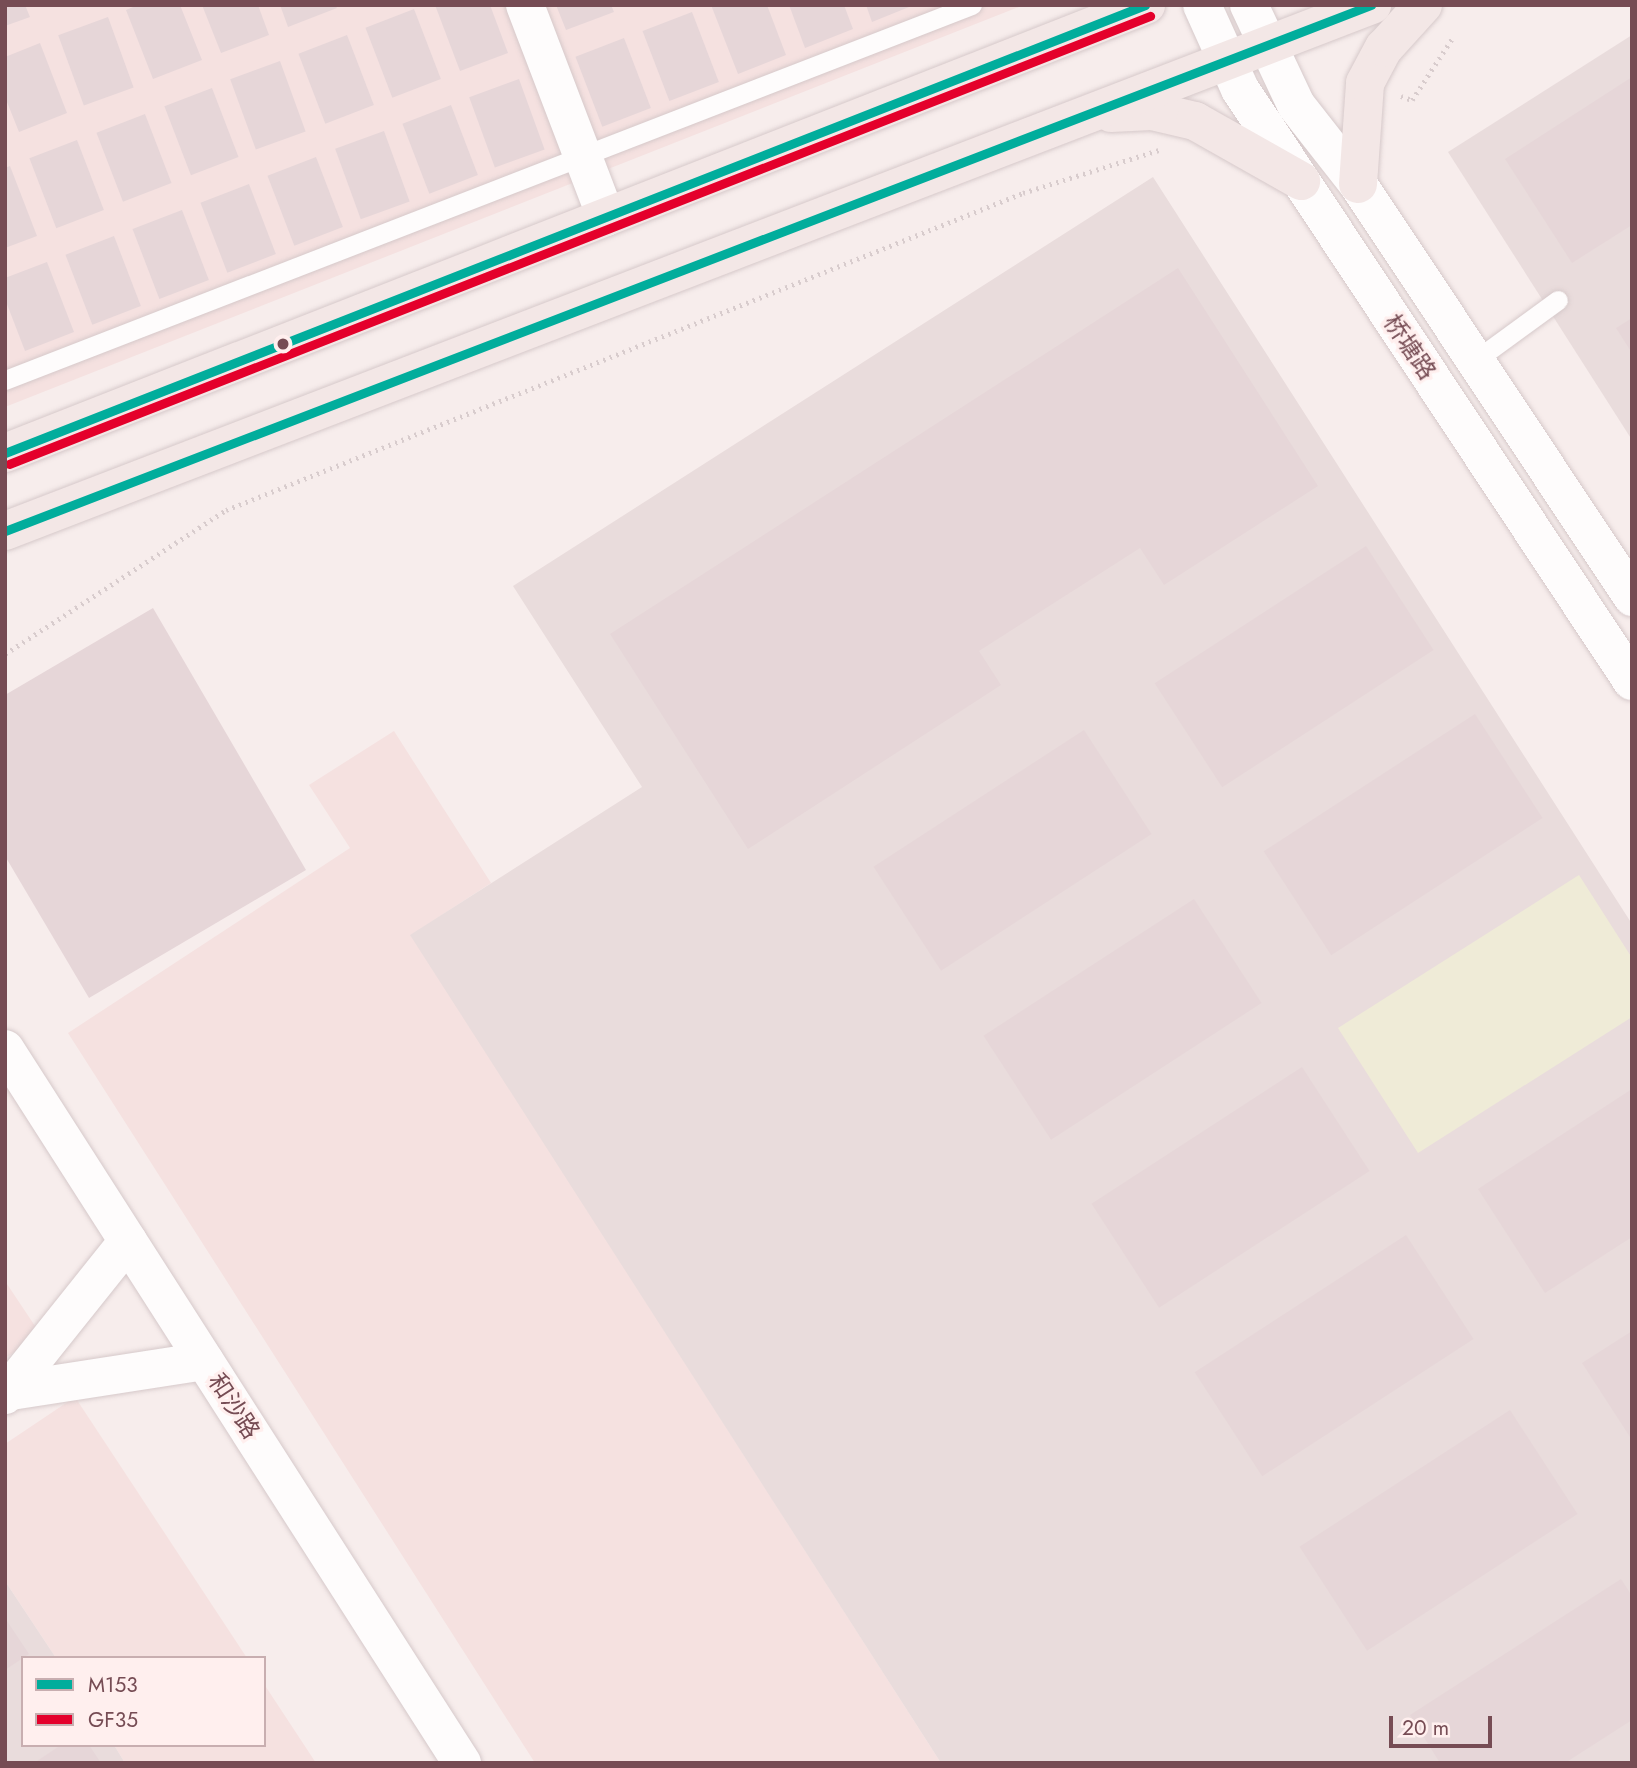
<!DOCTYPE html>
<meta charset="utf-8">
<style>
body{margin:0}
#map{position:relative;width:1637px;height:1768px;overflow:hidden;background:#f7edec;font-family:Jost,"Noto Sans SC",sans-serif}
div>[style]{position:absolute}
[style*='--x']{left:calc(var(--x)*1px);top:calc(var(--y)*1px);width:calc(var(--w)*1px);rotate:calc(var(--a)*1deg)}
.residential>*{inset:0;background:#f5e1e0}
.industrial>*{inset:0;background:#e9dcdc}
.green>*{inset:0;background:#efebd7}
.building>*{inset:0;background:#e6d6d8;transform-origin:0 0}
.path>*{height:4.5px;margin-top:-2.25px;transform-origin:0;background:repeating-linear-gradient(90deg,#d8cccd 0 2px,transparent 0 7px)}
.roads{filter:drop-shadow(0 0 2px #d6c9ca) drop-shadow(0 0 2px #d6c9ca)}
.service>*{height:19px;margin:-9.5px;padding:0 9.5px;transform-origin:9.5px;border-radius:9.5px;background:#fefcfc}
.minor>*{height:38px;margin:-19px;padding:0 19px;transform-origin:19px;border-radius:19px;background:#fefcfc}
.tertiary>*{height:38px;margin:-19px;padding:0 19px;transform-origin:19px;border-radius:19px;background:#fefcfc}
.primary>*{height:38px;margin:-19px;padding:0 19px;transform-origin:19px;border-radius:19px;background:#f3e7e6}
.bus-1>*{height:9px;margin:-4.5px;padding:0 4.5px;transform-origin:4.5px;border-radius:4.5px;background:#01ad9c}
.bus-2>*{height:9px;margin:-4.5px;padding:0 4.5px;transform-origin:4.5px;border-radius:4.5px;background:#e4002b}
.dots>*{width:19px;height:19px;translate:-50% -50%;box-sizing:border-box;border:4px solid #ffefee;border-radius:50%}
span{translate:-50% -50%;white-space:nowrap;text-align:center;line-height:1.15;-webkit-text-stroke:6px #ffefee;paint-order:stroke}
.street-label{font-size:24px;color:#764c54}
.frame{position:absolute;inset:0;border:7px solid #764c54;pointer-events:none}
.legend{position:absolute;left:21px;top:1656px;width:245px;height:91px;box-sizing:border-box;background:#ffefee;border:2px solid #c8aeb0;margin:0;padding:9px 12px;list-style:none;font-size:21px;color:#764c54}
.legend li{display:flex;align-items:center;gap:14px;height:35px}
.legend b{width:35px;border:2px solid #c8aeb0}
.scale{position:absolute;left:1389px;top:1716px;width:103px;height:32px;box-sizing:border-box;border:4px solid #764c54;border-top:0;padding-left:9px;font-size:21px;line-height:24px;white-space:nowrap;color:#764c54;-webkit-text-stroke:5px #ffefee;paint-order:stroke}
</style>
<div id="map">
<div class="residential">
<div style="clip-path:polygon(5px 5px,1024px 5px,5px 407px)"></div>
<div style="clip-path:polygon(394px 731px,491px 883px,411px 935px,941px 1763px,535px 1763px,68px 1033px,350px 848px,309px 785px)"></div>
<div style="clip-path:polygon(5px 1281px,41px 1335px,5px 1358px)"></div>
<div style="clip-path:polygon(75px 1397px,247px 1658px,56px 1658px,5px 1581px,5px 1444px)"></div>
<div style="clip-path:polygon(264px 1684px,316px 1763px,125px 1763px,114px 1745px,264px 1745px)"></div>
</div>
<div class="industrial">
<div style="clip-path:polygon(1632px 35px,1632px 440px,1448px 152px)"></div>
<div style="clip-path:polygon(1153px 177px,1632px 924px,1632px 1763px,941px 1763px,410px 935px,642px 787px,513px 586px)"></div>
<div style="clip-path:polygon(5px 1581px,56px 1658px,23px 1658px,23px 1745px,114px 1745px,125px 1763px,5px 1763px)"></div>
</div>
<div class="green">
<div style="clip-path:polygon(1579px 875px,1632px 958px,1632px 1017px,1418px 1153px,1338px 1028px)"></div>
</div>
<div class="building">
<div style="clip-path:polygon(5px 5px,25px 5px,30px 17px,5px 26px)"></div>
<div style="clip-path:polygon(138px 5px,180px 5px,202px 60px,153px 79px,126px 10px)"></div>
<div style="clip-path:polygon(202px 5px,258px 5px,269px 35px,221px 53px)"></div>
<div style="clip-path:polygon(280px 5px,335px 5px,337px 8px,288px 27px)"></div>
<div style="clip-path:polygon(435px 5px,490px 5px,508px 53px,460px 71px)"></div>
<div style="clip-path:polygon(556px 5px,611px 5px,614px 12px,566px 30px)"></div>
<div style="clip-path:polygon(711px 5px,767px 5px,786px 55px,738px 74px)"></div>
<div style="clip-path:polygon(789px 5px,844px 5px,853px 29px,805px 48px)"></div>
<div style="clip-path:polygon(866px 5px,914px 5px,872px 22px)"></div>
<div style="left:414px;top:9px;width:75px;height:52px;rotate:69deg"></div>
<div style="left:692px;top:12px;width:75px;height:53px;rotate:69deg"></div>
<div style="left:108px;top:17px;width:75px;height:53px;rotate:70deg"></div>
<div style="left:347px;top:35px;width:75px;height:52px;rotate:69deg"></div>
<div style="left:624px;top:38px;width:75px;height:52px;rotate:69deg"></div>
<div style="clip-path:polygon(40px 43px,67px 113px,19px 132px,5px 97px,5px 57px)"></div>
<div style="left:280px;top:61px;width:75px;height:53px;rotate:70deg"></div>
<div style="clip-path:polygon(1632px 77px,1632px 225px,1572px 263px,1505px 159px)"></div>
<div style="left:519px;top:79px;width:75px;height:53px;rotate:70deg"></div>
<div style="left:212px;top:88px;width:74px;height:51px;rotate:69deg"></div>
<div style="left:451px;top:105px;width:75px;height:52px;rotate:69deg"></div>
<div style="left:145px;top:114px;width:74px;height:52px;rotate:69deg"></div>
<div style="left:384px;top:131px;width:75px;height:52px;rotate:70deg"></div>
<div style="left:77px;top:140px;width:75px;height:51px;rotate:69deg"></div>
<div style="left:316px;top:157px;width:75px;height:52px;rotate:69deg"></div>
<div style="clip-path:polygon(10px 166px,37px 236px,5px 248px,5px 168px)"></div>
<div style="left:249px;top:184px;width:75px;height:52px;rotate:69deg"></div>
<div style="left:182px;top:210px;width:75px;height:53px;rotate:69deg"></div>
<div style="left:114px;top:236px;width:75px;height:52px;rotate:69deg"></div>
<div style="clip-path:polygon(47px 262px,74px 332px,25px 351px,5px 299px,5px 278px)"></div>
<div style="clip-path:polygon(1178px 268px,1318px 486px,1164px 585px,1140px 548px,979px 651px,1001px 685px,748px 849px,610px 634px)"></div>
<div style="clip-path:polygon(1632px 318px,1632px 353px,1616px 328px)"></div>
<div style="left:1366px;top:546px;width:124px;height:252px;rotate:57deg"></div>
<div style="clip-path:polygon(153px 608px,306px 870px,89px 998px,5px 856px,5px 695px)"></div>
<div style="left:1475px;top:714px;width:124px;height:252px;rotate:57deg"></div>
<div style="left:1084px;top:730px;width:124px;height:251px;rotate:57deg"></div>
<div style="left:1194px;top:899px;width:124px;height:251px;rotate:57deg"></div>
<div style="left:1302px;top:1067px;width:124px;height:251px;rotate:57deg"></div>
<div style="clip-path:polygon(1632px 1089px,1632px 1237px,1545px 1293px,1478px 1189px)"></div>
<div style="left:1406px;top:1235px;width:124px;height:252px;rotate:57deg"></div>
<div style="clip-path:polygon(1632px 1331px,1632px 1440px,1582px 1363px)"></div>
<div style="left:1510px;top:1410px;width:124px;height:251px;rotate:57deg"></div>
<div style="clip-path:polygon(1621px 1579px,1632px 1596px,1632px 1720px,1565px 1763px,1440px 1763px,1410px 1715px)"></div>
<div style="clip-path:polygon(5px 1618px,29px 1654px,5px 1670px)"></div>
<div style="clip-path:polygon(61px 1745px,89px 1745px,101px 1763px,34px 1763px)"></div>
</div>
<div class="path">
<div style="--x:1401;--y:96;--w:12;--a:20"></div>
<div style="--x:1412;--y:100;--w:75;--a:-56.9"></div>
<div style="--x:5;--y:654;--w:264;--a:-33.1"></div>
<div style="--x:226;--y:510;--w:858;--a:-21.69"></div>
<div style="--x:1023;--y:193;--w:143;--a:-17.5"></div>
</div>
<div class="roads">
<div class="service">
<div style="--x:1477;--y:359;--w:100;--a:-36.1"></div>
<div style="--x:5;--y:380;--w:1037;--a:-21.2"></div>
</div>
<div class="minor">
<div style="--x:525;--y:5;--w:227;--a:69.1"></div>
</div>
<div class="tertiary">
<div style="--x:1202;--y:5;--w:92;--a:65.7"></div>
<div style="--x:1240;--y:89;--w:710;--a:56.49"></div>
<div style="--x:1249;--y:5;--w:110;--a:64.8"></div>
<div style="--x:1296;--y:105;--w:100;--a:51.9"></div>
<div style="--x:1358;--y:184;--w:496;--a:56.4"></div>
<div style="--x:5;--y:1049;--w:848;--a:57.38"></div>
<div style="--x:11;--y:1391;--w:196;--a:-8.8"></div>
<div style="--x:5;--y:1395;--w:197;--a:-51.4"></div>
</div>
<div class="primary">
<div style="--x:1111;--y:113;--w:41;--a:-2.8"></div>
<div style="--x:1152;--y:111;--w:44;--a:13.1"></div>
<div style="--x:1195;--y:121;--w:122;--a:29.5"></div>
<div style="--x:1358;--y:184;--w:101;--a:-86"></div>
<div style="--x:1365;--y:83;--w:40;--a:-62"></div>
<div style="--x:1384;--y:48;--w:58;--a:-47.8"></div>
<div style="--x:5;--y:453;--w:1226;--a:-21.44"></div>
<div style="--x:5;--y:531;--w:1465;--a:-21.05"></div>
</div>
</div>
<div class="bus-1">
<div style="--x:5;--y:453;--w:1225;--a:-21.45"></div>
<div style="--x:5;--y:531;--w:1464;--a:-21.06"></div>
</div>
<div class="bus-2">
<div style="--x:9;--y:464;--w:1226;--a:-21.44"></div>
</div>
<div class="dots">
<div style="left:283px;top:344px;background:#764c54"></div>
</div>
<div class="street-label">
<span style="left:1410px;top:347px;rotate:56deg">桥塘路</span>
<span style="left:234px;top:1406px;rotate:57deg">和沙路</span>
</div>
<div class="frame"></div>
<ul class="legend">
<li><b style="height:9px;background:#01ad9c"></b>M153</li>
<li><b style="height:9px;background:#e4002b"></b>GF35</li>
</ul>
<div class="scale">20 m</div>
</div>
